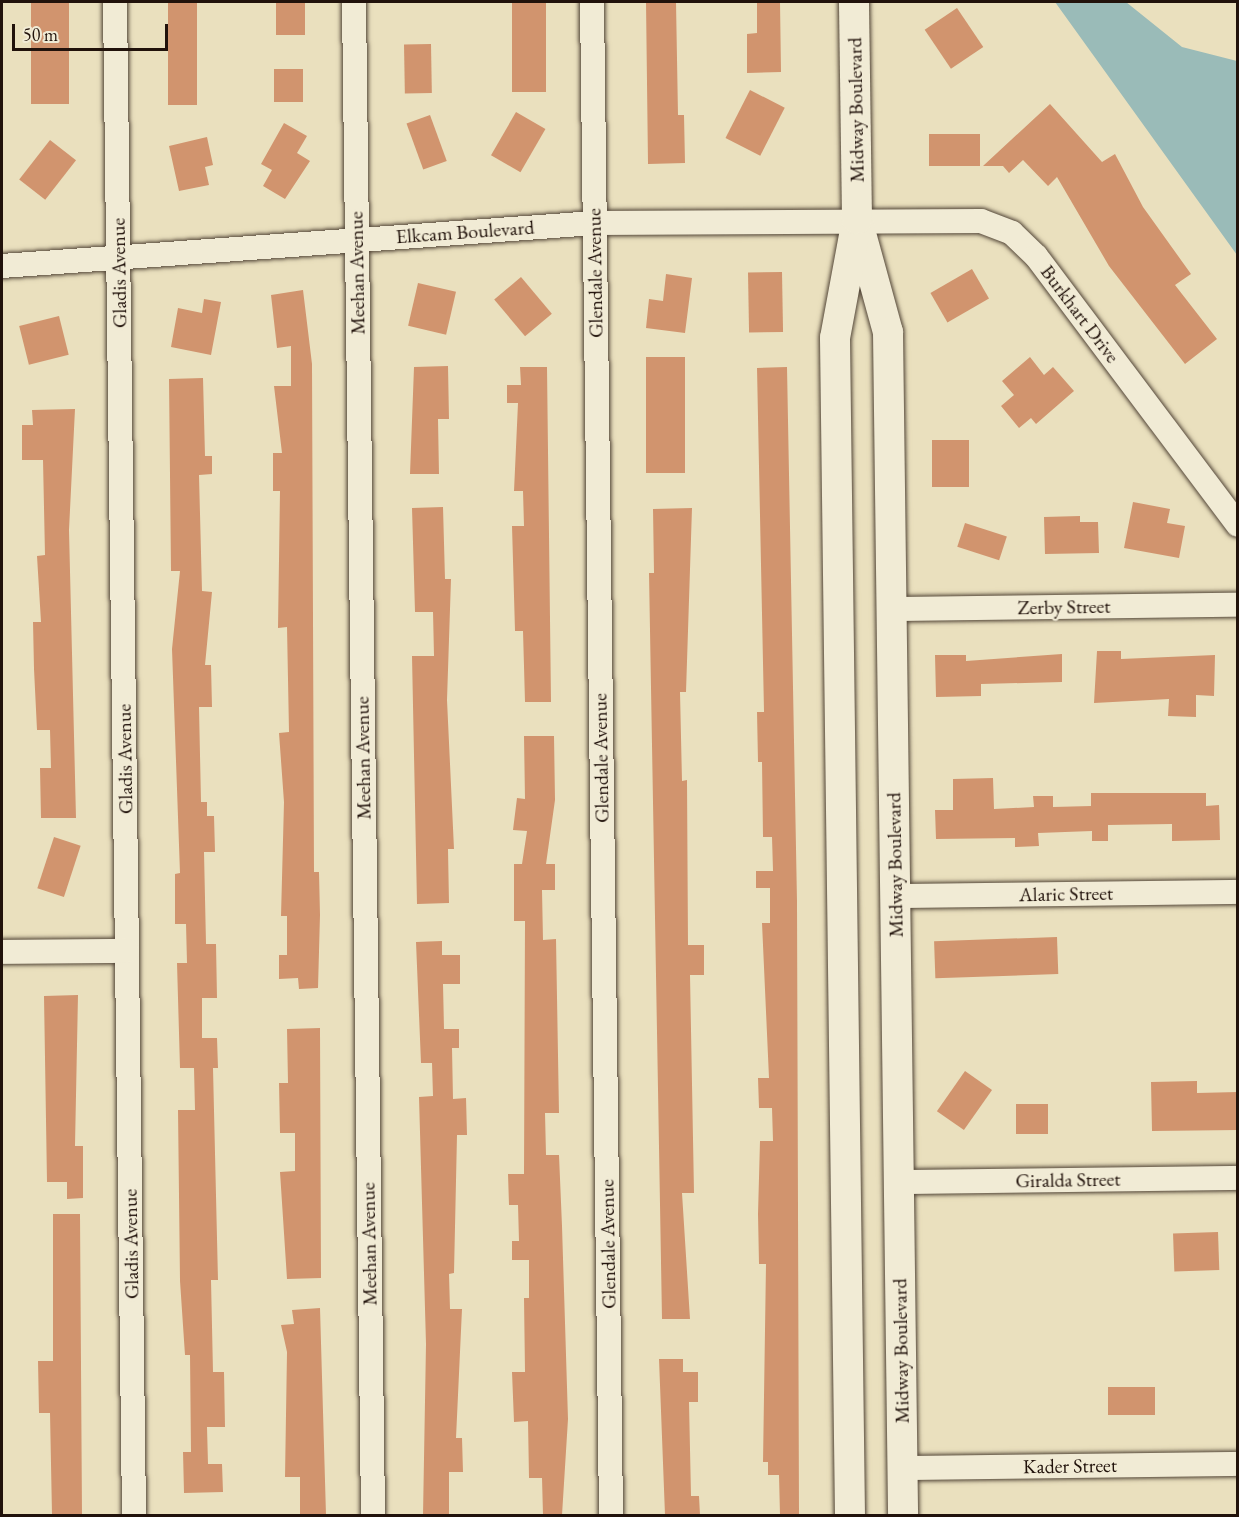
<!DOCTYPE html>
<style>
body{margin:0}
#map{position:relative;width:1239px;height:1517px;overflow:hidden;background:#eae0be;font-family:"EB Garamond",serif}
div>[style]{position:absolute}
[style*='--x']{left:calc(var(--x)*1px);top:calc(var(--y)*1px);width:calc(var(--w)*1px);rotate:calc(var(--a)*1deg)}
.water>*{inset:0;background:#9abbb8}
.building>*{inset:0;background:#d1946e;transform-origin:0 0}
.roads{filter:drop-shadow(0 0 2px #534638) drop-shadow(0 0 2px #534638)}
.minor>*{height:24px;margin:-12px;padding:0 12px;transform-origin:12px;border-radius:12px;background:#f1ebd5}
.tertiary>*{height:30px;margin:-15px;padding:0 15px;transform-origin:15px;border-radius:15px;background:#f1ebd5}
span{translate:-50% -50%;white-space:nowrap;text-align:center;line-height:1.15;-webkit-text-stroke:4.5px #f1ebd5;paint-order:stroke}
.street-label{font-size:20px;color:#21120b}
.frame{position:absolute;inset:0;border:3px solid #21120b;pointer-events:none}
.scale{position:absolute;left:12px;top:24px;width:156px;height:27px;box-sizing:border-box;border:3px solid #21120b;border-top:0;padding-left:8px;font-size:18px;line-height:21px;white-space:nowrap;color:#21120b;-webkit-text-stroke:4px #f1ebd5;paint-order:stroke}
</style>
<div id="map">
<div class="water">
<div style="clip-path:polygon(1055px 2px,1126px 2px,1182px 47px,1237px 61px,1237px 255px)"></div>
</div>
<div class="building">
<div style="left:31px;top:2px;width:38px;height:102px"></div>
<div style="left:168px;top:2px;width:29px;height:103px"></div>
<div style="left:276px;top:2px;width:29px;height:33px"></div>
<div style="left:512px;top:2px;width:34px;height:90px"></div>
<div style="clip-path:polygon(646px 2px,676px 2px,678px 115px,684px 115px,685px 163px,648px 164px)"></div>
<div style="clip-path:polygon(757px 2px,780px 2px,781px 72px,747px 73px,747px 34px,757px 33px)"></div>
<div style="left:957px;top:8px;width:47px;height:39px;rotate:56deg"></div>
<div style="left:431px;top:44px;width:49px;height:27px;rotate:89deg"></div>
<div style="left:274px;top:69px;width:29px;height:33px"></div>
<div style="left:750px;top:90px;width:39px;height:54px;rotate:27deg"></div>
<div style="clip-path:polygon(1050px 104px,1102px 162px,1115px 154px,1143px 207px,1191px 274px,1175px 285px,1217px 339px,1185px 364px,1109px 266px,1057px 177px,1048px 186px,1023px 160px,1009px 173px,1003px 166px,983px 166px)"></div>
<div style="left:516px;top:112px;width:34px;height:50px;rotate:30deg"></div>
<div style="left:430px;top:115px;width:49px;height:25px;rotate:70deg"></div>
<div style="clip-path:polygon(284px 123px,307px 136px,297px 153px,310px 161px,285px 199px,263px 186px,272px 170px,261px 164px)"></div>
<div style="left:980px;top:134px;width:32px;height:51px;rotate:90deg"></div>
<div style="clip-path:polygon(207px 137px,213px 165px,205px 167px,209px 185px,179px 191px,169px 146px)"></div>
<div style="left:50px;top:140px;width:33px;height:50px;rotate:38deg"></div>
<div style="left:972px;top:269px;width:34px;height:48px;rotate:60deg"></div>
<div style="left:782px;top:272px;width:60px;height:34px;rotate:89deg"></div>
<div style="clip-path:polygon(666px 274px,692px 278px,685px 333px,646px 328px,649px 299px,663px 301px)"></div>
<div style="left:521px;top:277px;width:48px;height:35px;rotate:50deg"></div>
<div style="left:418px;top:283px;width:39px;height:44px;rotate:13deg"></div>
<div style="clip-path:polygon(303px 290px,312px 364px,314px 872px,319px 872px,320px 915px,318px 988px,299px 989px,298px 978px,279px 979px,279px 955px,287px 955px,287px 916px,281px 916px,284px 802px,279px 733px,289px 732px,287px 627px,278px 628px,280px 491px,273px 491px,273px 453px,282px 453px,274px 386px,291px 386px,291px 346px,277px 348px,271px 295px)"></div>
<div style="clip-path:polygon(204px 299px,221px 302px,211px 355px,171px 347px,178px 308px,202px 313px)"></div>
<div style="left:59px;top:316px;width:40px;height:41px;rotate:76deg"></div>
<div style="left:685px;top:357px;width:116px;height:39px;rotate:90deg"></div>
<div style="clip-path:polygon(1030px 357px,1044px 375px,1053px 367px,1074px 391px,1036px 424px,1031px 418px,1019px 428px,1001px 406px,1014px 395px,1002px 381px)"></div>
<div style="clip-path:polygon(448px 366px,449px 419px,438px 419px,439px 474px,410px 474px,414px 367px)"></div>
<div style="clip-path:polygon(520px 367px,547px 367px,551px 702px,525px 702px,523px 631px,515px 631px,512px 526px,524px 526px,523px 491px,514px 491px,518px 403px,507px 403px,507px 385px,521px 385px)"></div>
<div style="clip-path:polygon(787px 367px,797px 901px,799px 1515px,780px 1515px,779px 1475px,768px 1475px,768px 1462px,763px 1462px,766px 1264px,759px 1264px,758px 1214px,760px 1141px,773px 1141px,772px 1108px,759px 1108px,758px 1078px,769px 1078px,762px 923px,770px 923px,770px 888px,756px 888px,756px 871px,773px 871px,772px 837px,763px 837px,762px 762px,758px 762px,757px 712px,764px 712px,757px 368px)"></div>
<div style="clip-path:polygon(203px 378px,205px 456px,212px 456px,212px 474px,199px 475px,202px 591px,212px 592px,205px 665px,211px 665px,212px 707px,199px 707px,201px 802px,207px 802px,207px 816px,214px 816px,215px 852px,204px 852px,206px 944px,216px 944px,217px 998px,202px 998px,202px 1038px,217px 1038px,218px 1068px,213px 1068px,218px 1280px,211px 1280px,213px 1372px,224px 1372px,225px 1427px,207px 1427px,208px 1464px,222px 1464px,223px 1492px,184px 1493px,183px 1452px,191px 1452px,190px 1355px,185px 1355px,180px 1281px,178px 1110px,195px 1110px,194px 1068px,180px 1068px,177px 963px,187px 963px,186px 924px,175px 924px,175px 874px,180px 873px,172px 649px,180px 571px,171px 571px,169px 379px)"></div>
<div style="clip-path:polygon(75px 409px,69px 530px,76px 818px,41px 818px,40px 768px,51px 768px,50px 730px,37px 730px,34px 669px,33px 622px,41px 622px,37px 556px,45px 555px,43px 460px,22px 460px,22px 425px,33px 425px,32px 410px)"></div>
<div style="left:932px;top:440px;width:37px;height:47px"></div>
<div style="clip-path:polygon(1133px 502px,1170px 509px,1167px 523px,1185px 526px,1179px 558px,1124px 548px)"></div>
<div style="clip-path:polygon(443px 507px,445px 579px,451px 579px,447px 700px,454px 849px,448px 849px,449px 903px,417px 904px,412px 656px,434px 656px,433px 612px,415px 612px,412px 508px)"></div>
<div style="clip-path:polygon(692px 508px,686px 692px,680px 692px,682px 781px,687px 780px,688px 945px,704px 945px,704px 975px,690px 975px,694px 1193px,682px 1193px,690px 1319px,662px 1319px,649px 573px,654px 573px,653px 509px)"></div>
<div style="clip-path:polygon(1080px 516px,1080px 522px,1098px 522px,1099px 553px,1045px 554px,1044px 517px)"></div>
<div style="left:965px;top:523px;width:44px;height:25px;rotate:18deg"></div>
<div style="clip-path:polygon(1097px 651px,1121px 651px,1121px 659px,1215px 655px,1214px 696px,1196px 695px,1196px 717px,1168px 716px,1169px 699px,1094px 703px)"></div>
<div style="clip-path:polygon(1062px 654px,1062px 682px,981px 684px,981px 696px,936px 697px,935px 655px,966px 655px,966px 661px)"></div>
<div style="clip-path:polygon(524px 736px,554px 736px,555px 800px,546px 864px,555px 864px,555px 890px,542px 890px,543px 940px,556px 939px,559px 1113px,545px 1113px,546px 1155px,559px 1155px,562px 1226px,568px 1419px,562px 1515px,543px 1515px,542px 1478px,529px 1478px,528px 1421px,514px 1422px,512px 1372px,525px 1372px,524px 1298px,529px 1298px,529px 1260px,512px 1260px,512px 1241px,519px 1241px,518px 1205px,509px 1205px,508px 1174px,524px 1174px,525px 921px,514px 921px,514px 864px,522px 864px,527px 831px,513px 830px,517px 798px,525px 799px)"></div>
<div style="clip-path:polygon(993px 778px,994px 809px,1034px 807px,1033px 796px,1053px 796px,1053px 807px,1091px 806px,1091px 793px,1206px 793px,1206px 806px,1219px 805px,1220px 840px,1172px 841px,1172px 824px,1108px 825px,1108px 841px,1092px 841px,1092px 831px,1038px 833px,1039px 846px,1015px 847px,1015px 838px,936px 839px,935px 810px,953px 810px,953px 779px)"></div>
<div style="left:54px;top:837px;width:28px;height:54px;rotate:18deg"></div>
<div style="left:1057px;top:937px;width:37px;height:123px;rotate:88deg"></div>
<div style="clip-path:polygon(442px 941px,442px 955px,460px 955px,460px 984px,443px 984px,444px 1029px,459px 1029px,459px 1048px,452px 1048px,453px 1099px,466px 1098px,467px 1135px,457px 1135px,454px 1273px,449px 1274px,450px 1309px,462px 1309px,456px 1438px,462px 1438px,463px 1472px,449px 1472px,449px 1515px,423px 1515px,426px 1344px,419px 1097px,433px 1096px,432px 1063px,421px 1063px,416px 942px)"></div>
<div style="clip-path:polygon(78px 995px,75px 1146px,83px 1146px,83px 1198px,67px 1199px,67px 1182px,47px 1182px,44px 996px)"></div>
<div style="clip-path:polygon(320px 1028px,321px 1278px,287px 1279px,280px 1172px,295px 1171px,295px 1133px,280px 1133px,279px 1083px,288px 1083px,287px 1029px)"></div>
<div style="left:965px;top:1071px;width:33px;height:49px;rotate:35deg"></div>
<div style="clip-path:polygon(1197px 1081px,1197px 1093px,1238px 1092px,1238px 1130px,1152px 1131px,1151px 1082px)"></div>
<div style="left:1016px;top:1104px;width:32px;height:30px"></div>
<div style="clip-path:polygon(53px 1214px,80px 1214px,82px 1515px,52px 1515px,50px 1413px,39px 1413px,38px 1361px,53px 1361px)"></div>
<div style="left:1218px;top:1232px;width:38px;height:45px;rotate:88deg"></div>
<div style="clip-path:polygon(320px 1308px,326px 1515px,300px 1515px,300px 1477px,285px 1477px,287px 1352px,281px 1325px,294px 1324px,292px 1310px)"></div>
<div style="clip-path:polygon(659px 1359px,683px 1359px,683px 1372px,698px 1372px,698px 1402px,689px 1402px,691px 1496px,699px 1496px,700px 1515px,665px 1515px)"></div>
<div style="left:1155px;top:1387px;width:28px;height:47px;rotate:90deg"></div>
</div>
<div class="roads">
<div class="minor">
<div style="--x:115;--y:2;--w:1514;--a:89.28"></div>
<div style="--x:354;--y:2;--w:1514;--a:89.28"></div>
<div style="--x:592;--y:2;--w:1514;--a:89.28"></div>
<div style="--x:2;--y:266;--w:595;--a:-4.15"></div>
<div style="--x:595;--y:223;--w:386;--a:-0.3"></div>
<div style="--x:981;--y:221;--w:33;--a:21"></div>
<div style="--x:1012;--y:233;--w:33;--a:44"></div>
<div style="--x:1036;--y:256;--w:336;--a:53.1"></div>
<div style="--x:891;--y:609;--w:347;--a:-0.7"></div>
<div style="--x:895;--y:896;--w:343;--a:-0.7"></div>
<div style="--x:2;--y:952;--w:125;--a:-0.5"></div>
<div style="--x:899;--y:1182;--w:339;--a:-0.7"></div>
<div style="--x:902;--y:1468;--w:336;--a:-0.7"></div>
</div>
<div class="tertiary">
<div style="--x:857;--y:219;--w:117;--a:74.7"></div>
<div style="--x:888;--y:332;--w:1184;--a:89.27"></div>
<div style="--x:850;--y:1516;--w:1178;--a:-90.73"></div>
<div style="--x:835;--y:338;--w:121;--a:-79.5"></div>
<div style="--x:857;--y:219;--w:217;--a:-90.8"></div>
</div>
</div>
<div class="street-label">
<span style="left:856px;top:110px;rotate:-91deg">Midway Boulevard</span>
<span style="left:465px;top:232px;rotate:-4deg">Elkcam Boulevard</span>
<span style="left:119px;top:273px;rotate:-91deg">Gladis Avenue</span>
<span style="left:357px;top:273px;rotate:-91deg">Meehan Avenue</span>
<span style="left:595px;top:273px;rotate:-91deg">Glendale Avenue</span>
<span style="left:1080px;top:314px;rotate:53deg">Burkhart Drive</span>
<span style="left:1064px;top:607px;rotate:-1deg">Zerby Street</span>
<span style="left:363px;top:758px;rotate:-91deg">Meehan Avenue</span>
<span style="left:601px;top:758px;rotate:-91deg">Glendale Avenue</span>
<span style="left:125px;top:759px;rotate:-91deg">Gladis Avenue</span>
<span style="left:895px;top:865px;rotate:-91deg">Midway Boulevard</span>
<span style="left:1066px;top:894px;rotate:-1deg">Alaric Street</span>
<span style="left:1068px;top:1180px;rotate:-1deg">Giralda Street</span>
<span style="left:131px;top:1244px;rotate:-91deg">Gladis Avenue</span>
<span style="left:369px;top:1244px;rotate:-91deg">Meehan Avenue</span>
<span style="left:608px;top:1244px;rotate:-91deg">Glendale Avenue</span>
<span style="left:901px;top:1351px;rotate:-91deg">Midway Boulevard</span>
<span style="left:1070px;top:1466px;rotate:-1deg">Kader Street</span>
</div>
<div class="frame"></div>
<div class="scale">50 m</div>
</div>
